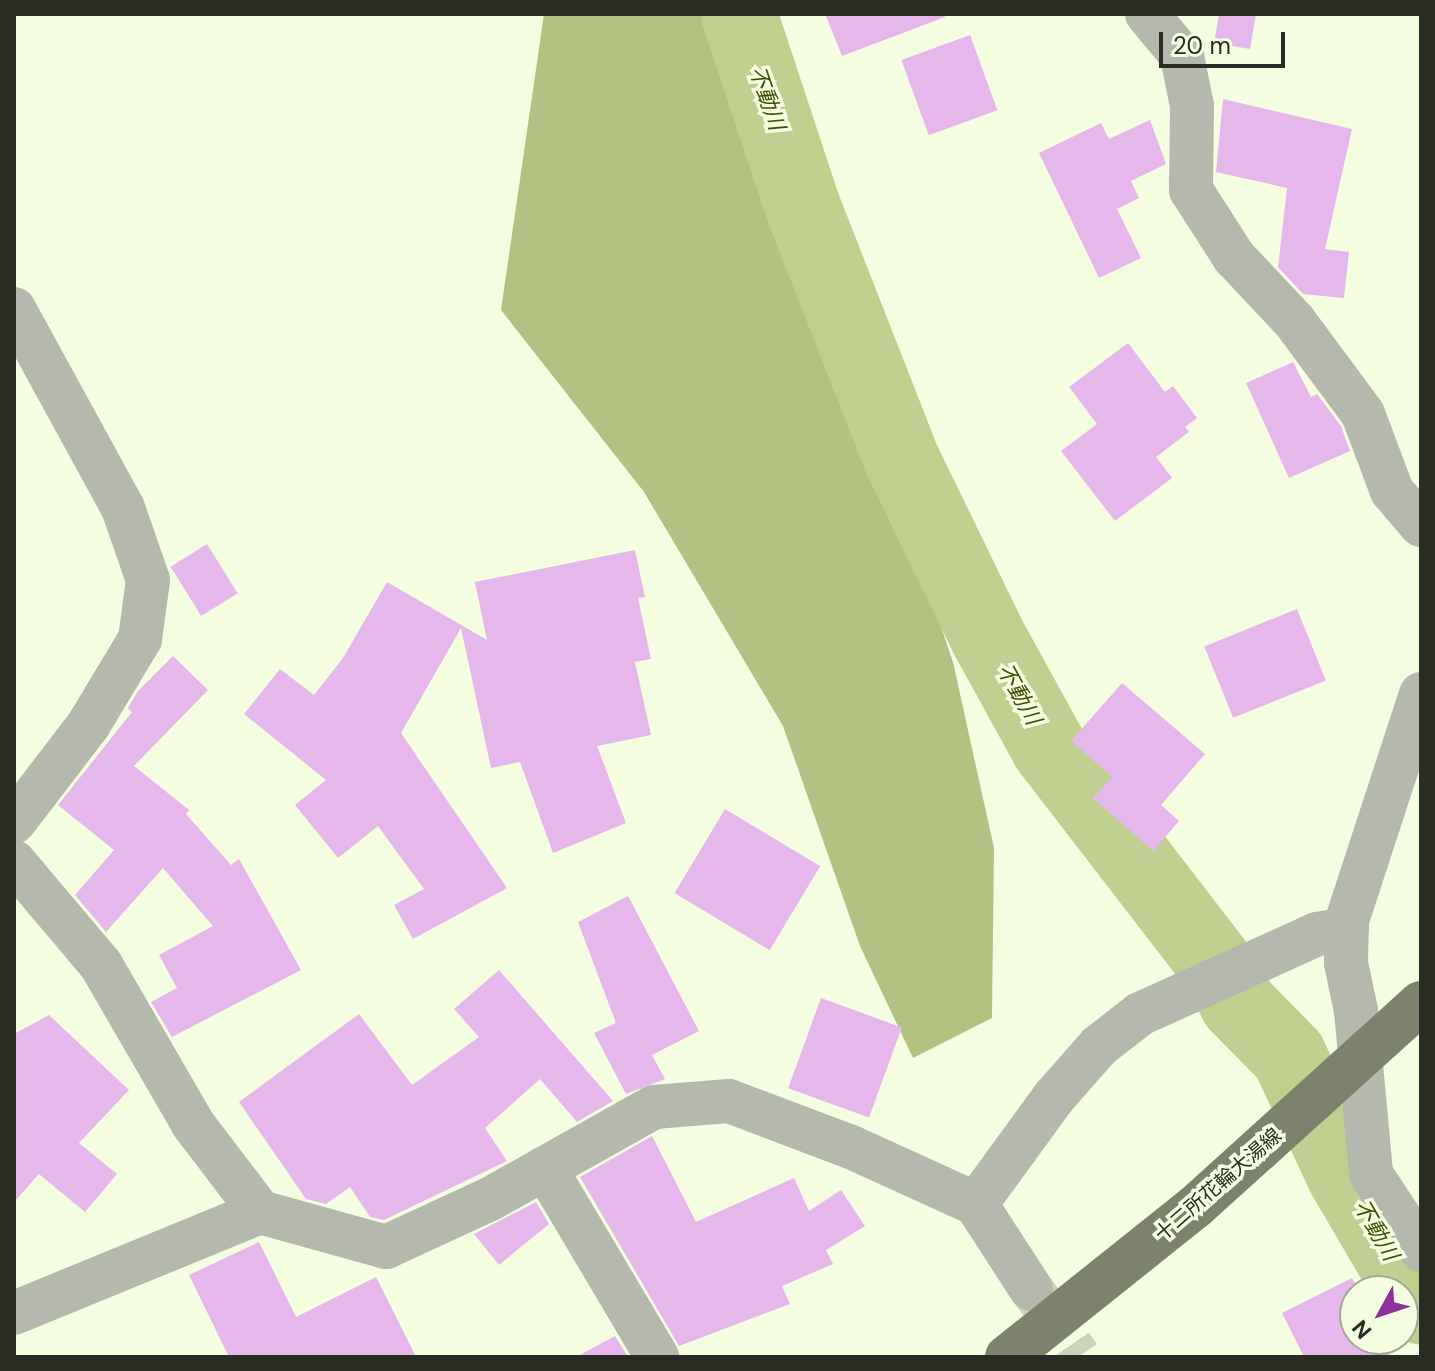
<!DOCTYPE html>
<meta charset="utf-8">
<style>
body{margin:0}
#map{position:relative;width:1435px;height:1371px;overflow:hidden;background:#f5fde1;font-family:"DM Sans","Noto Sans JP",sans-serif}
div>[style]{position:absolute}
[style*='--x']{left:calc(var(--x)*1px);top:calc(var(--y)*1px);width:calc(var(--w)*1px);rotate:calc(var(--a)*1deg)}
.forest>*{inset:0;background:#b2c283}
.river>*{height:76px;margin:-38px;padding:0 38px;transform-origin:38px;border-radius:38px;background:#bfcf8f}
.building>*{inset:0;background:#e5b7eb;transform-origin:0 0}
.minor-tunnel>*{height:44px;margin-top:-22px;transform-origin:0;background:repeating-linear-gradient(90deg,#ccd3bb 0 44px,transparent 0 66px)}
.minor>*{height:44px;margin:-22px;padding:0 22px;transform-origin:22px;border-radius:22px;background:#b5b8ac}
.primary>*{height:44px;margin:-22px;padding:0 22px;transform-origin:22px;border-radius:22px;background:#7c826c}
span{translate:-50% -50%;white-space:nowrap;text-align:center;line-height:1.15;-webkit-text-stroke:7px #f5fde1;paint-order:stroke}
.street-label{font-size:20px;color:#292c22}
.water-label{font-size:22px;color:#424f03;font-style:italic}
.frame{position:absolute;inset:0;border:16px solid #292c22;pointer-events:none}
.north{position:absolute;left:1339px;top:1275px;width:80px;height:80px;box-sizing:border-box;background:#f5fde1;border:2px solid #a3a995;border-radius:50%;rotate:230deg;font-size:22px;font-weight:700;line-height:32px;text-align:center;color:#292c22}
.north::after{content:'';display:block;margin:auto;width:28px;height:36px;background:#8e319b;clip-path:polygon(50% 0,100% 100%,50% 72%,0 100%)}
.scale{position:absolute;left:1159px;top:32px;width:126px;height:36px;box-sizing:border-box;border:4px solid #292c22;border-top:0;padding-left:10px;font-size:24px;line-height:28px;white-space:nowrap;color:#292c22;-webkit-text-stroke:6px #f5fde1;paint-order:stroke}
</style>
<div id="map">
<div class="forest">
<div style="clip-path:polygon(544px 14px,721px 14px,877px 438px,953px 662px,994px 848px,992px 1018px,913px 1058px,860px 946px,783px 726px,644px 492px,501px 310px)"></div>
</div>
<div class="river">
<div style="--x:739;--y:14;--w:206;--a:71.7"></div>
<div style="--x:804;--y:210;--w:271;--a:68.6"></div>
<div style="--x:903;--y:462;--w:195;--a:64.1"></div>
<div style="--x:988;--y:637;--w:127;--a:61.2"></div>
<div style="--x:1049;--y:748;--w:282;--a:52.4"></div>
<div style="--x:1221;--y:971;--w:36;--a:63"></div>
<div style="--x:1237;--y:1003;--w:74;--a:45.5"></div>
<div style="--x:1289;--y:1056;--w:132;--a:65"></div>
<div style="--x:1345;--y:1176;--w:151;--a:59.7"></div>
</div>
<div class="building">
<div style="clip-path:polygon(825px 14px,944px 14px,945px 17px,842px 56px)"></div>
<div style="clip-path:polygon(1219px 14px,1256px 14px,1250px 49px,1214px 43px)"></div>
<div style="left:970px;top:35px;width:80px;height:73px;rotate:70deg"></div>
<div style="clip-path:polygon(1223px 99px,1352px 129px,1325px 249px,1349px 252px,1344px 298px,1303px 294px,1278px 267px,1287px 188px,1216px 172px)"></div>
<div style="clip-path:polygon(1150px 120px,1166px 164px,1131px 181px,1139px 198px,1117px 209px,1141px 258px,1099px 278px,1039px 153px,1101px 123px,1109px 139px)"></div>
<div style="clip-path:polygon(1128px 343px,1165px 392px,1173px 386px,1197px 418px,1185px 427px,1189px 432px,1156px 457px,1172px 478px,1115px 521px,1061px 451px,1097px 424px,1069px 387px)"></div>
<div style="clip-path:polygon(1293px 362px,1311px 397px,1317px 394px,1341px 426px,1350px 451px,1289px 478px,1246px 383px)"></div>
<div style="left:207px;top:544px;width:58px;height:43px;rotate:58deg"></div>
<div style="clip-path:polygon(635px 550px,645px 597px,638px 598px,651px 659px,635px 662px,651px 735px,597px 746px,626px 823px,553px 853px,520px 762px,491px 768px,461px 628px,401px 733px,507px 888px,413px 939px,394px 905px,424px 889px,378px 826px,338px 858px,295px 805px,326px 780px,244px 714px,280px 669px,314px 695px,343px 658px,387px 582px,487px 640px,475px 582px)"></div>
<div style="left:1297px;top:609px;width:77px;height:100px;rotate:68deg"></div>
<div style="clip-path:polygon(173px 656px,208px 690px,134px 766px,189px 810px,186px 814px,231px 865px,239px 859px,301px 970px,172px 1037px,151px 1002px,177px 988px,159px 955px,213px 926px,163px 868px,106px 932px,75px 895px,114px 850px,58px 805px,132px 712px,128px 708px,138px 691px)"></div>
<div style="clip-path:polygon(1122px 683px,1205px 754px,1161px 805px,1179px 821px,1153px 851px,1093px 798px,1112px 777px,1071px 741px)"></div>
<div style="left:725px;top:809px;width:111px;height:98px;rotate:31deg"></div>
<div style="clip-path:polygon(628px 896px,699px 1031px,652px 1055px,665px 1079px,626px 1094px,594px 1033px,616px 1023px,578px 922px)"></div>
<div style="clip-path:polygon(499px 970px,613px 1101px,577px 1122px,540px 1079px,485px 1128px,507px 1161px,384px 1220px,370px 1217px,350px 1187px,326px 1204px,306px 1199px,239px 1102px,359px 1014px,412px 1085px,479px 1037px,454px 1009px)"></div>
<div style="left:821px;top:998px;width:86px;height:96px;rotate:20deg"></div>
<div style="clip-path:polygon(49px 1015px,129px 1090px,79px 1143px,117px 1174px,85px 1212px,39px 1174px,14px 1202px,14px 1034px)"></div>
<div style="clip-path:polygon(652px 1136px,696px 1222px,794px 1178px,809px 1211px,841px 1190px,865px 1226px,826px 1250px,833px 1264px,782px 1286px,790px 1304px,679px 1346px,580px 1177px)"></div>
<div style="clip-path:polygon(536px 1202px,549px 1224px,499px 1265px,474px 1234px)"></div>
<div style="clip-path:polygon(259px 1242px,296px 1317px,376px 1277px,416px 1357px,229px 1357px,189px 1275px)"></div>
<div style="clip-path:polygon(1352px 1278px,1359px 1291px,1355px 1339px,1382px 1339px,1391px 1357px,1304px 1357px,1282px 1313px)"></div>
<div style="clip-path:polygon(615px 1336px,628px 1357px,576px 1357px)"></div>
</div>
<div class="minor-tunnel">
<div style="--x:1033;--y:1291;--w:80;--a:55.1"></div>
</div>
<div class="minor">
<div style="--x:1147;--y:14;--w:55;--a:50.2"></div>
<div style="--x:1182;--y:56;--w:51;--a:78.7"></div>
<div style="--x:1192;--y:106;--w:84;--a:90.7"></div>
<div style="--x:1191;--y:190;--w:80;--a:57.3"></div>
<div style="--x:1234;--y:257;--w:89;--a:46.8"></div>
<div style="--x:1295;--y:322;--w:114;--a:53.5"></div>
<div style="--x:1363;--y:414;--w:82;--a:69.4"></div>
<div style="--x:1392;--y:491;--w:45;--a:49.5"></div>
<div style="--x:14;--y:309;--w:227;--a:61.3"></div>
<div style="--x:123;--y:508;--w:76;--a:70.9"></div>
<div style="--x:148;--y:580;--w:60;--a:97.7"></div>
<div style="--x:140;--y:639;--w:99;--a:121"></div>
<div style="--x:89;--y:724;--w:123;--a:127.4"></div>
<div style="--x:1421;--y:694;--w:239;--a:108.1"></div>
<div style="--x:1347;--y:921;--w:42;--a:91.4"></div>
<div style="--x:1346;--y:963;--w:49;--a:78.2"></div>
<div style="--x:1356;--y:1011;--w:164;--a:84.7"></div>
<div style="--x:1371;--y:1174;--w:91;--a:56.7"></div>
<div style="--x:14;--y:862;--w:135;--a:49.8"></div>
<div style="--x:101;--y:965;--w:184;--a:59.9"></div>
<div style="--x:193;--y:1124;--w:111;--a:52.7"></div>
<div style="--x:545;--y:1168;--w:220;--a:59.3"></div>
<div style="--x:976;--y:1204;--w:132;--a:-53.9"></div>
<div style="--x:1054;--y:1097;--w:68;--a:-48.6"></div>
<div style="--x:1099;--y:1046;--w:52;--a:-38"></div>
<div style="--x:1140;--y:1014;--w:194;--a:-24.3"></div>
<div style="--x:1317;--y:934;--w:30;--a:-9"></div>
<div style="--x:14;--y:1313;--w:266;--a:-22.3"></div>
<div style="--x:260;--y:1212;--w:131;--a:15.5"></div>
<div style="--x:386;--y:1247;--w:115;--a:-24.8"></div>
<div style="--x:490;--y:1199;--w:188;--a:-29.3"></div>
<div style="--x:654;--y:1107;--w:75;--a:-4.6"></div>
<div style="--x:729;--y:1101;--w:130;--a:20.7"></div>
<div style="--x:851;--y:1147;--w:137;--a:24.5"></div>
<div style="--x:976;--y:1204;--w:101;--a:57.1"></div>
</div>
<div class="primary">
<div style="--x:1007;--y:1357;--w:241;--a:-38.6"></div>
<div style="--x:1195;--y:1207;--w:304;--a:-42.1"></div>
</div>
<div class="street-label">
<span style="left:1218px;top:1185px;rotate:-41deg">十二所花輪大湯線</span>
</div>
<div class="water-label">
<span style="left:767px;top:98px;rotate:71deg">不動川</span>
<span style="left:1019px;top:694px;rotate:61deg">不動川</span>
<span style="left:1376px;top:1230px;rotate:60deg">不動川</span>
</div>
<div class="frame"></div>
<div class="north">N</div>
<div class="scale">20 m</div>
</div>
